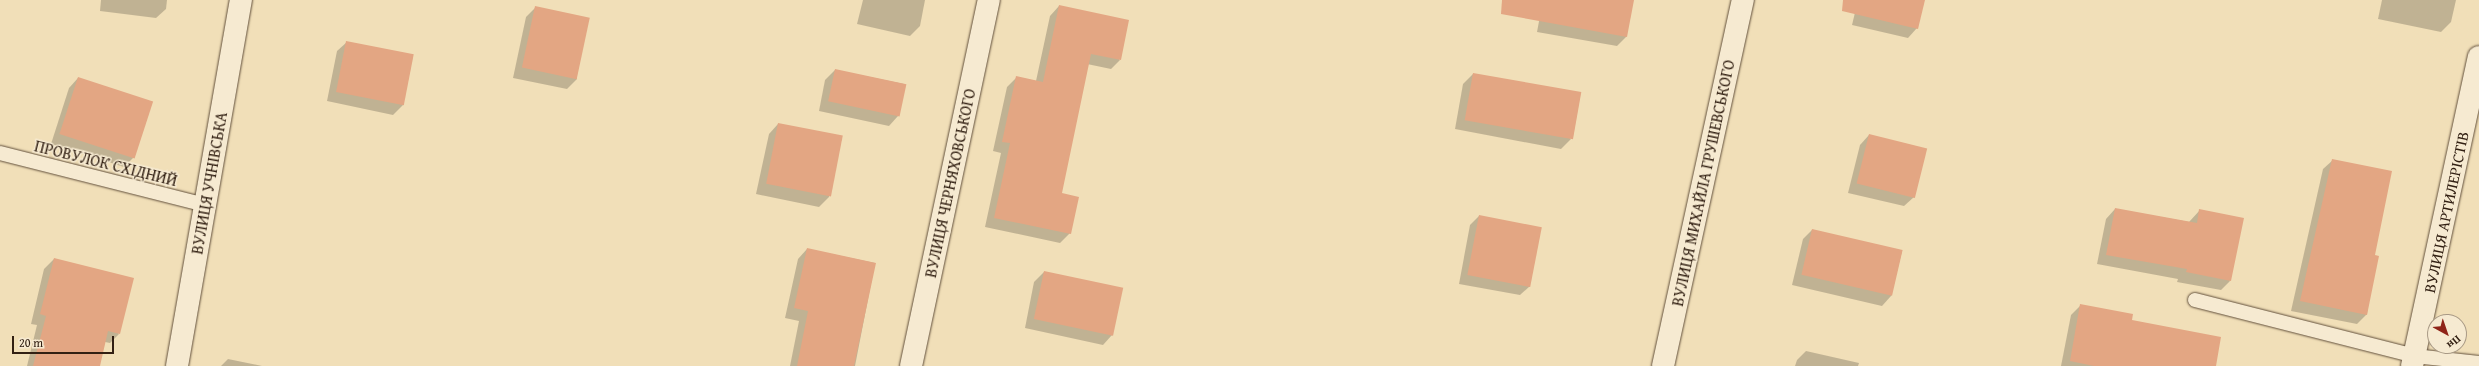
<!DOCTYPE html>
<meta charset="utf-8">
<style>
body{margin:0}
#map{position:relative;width:2479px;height:366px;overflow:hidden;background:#f1dfb8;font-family:"Gentium Book Plus",serif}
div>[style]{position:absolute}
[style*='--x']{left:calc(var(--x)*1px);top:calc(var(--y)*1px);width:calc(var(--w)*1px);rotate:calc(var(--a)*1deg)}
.shadow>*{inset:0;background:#0003}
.building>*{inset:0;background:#e3a683;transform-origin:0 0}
.roads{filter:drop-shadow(0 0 1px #62503c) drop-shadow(0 0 1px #62503c)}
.lane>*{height:14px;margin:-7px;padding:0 7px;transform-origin:7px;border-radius:7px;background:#f6ead1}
.street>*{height:22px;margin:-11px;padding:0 11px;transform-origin:11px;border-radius:11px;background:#f6ead1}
span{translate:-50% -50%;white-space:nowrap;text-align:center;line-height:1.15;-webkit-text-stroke:3px #f6ead1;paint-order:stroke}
.street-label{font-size:16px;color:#322013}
.north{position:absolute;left:2427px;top:314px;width:40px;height:40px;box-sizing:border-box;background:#f6ead1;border:1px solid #a89985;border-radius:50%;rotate:140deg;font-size:11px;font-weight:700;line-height:16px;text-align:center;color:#322013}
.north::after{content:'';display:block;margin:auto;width:14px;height:18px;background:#8f2418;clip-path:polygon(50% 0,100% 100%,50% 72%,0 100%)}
.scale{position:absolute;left:12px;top:336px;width:102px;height:18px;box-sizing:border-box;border:2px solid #322013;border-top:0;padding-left:5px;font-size:12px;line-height:14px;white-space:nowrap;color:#322013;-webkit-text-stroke:3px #f6ead1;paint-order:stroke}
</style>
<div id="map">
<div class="shadow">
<div style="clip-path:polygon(101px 0,167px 0,166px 9px,156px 18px,100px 11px)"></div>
<div style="clip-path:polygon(863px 0,925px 0,920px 26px,910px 36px,857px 24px)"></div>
<div style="clip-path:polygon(1543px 0,1633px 0,1626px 37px,1617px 46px,1537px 32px)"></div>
<div style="clip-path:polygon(1858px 0,1924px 0,1917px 28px,1908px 38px,1852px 25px)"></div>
<div style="clip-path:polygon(2382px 0,2456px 0,2451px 22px,2441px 32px,2378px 19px)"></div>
<div style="clip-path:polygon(1059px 6px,1120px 60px,1111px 69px,1087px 64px,1060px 194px,1070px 233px,1060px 243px,985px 227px,1001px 153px,993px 151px,1007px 87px,1017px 77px,1036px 81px,1050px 16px)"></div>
<div style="clip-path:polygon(535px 8px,577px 79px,567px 89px,513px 78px,526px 17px)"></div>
<div style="clip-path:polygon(347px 42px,413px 55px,403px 105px,393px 115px,327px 101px,337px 51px)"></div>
<div style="clip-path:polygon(835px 70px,904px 84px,898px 116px,889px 126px,819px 111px,825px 80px)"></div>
<div style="clip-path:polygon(1473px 74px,1571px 139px,1561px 149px,1455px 129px,1463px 84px)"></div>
<div style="clip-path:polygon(78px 78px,134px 157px,124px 167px,51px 144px,69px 88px)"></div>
<div style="clip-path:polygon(778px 124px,842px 137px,829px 197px,819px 207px,756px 194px,769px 134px)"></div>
<div style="clip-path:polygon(1869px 135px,1914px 197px,1904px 206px,1848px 193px,1860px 145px)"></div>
<div style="clip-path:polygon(2333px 160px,2374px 256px,2367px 314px,2357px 324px,2291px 311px,2323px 169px)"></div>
<div style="clip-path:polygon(2115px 209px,2189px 222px,2200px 210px,2230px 281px,2221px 290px,2177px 282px,2178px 279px,2097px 264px,2106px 219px)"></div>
<div style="clip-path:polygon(1479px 216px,1530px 286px,1520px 295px,1459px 284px,1470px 225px)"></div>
<div style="clip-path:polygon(1812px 230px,1902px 251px,1891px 296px,1882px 306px,1792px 285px,1803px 239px)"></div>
<div style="clip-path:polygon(807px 249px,875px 263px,855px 366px,790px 366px,799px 321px,785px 318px,798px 259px)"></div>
<div style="clip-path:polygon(54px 259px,119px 334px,110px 343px,105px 342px,99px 366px,27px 366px,37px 325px,31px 324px,44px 269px)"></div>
<div style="clip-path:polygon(1044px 272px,1112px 335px,1103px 345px,1025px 328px,1034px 282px)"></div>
<div style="clip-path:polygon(2081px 305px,2214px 366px,2061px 366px,2071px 315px)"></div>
<div style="clip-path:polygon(1806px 351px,1859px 363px,1858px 366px,1795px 366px,1797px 360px)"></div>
<div style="clip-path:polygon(228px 359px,262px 366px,221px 366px)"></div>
</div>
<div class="building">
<div style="clip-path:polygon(1502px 0,1634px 0,1627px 37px,1501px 14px)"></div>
<div style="clip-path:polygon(1843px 0,1925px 0,1918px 29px,1842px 11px)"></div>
<div style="clip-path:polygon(1059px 5px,1129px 20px,1121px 60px,1091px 54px,1062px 193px,1079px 197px,1071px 234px,994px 218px,1010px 143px,1002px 142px,1016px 76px,1043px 82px)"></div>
<div style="left:535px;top:6px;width:56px;height:63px;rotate:12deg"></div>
<div style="left:346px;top:41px;width:69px;height:52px;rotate:11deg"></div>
<div style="left:835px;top:69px;width:73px;height:33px;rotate:12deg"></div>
<div style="left:1473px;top:73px;width:110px;height:48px;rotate:10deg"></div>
<div style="left:78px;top:77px;width:79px;height:60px;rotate:18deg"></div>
<div style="left:778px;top:123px;width:66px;height:62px;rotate:11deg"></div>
<div style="left:1869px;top:134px;width:60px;height:51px;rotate:14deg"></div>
<div style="clip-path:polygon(2332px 159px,2392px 171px,2375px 255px,2379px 256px,2367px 315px,2300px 301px)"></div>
<div style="clip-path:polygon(2115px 208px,2197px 223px,2199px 209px,2244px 218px,2231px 281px,2186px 272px,2187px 269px,2106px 255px)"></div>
<div style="left:1479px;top:215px;width:64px;height:61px;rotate:11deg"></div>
<div style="left:1812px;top:229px;width:93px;height:47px;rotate:13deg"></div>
<div style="clip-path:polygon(807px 248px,876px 263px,854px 366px,797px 366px,808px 311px,794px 308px)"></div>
<div style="clip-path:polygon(54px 258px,134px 278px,120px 334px,108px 331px,100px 366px,33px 366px,46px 316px,40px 314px)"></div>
<div style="left:1044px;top:271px;width:81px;height:49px;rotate:12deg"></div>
<div style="clip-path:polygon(2080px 304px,2133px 314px,2132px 320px,2221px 337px,2216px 366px,2094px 366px,2070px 361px)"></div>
</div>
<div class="roads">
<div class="lane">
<div style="--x:0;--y:153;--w:211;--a:14.2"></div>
<div style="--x:2195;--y:300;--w:226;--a:14.3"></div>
<div style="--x:2414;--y:356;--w:65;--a:6.1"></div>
</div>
<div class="street">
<div style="--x:177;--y:366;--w:372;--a:-80.1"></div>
<div style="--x:911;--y:366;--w:374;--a:-78"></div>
<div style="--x:1663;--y:366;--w:375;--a:-77.7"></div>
<div style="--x:2412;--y:366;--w:316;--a:-77.8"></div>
</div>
</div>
<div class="street-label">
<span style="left:106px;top:163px;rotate:14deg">ПРОВУЛОК СХІДНИЙ</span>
<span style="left:209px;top:183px;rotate:-80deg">ВУЛИЦЯ УЧНІВСЬКА</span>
<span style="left:950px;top:183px;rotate:-78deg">ВУЛИЦЯ ЧЕРНЯХОВСЬКОГО</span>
<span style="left:1703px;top:183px;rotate:-78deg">ВУЛИЦЯ МИХАЙЛА ГРУШЕВСЬКОГО</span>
<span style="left:2446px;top:212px;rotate:-78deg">ВУЛИЦЯ АРТИЛЕРІСТІВ</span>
</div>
<div class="north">Пн</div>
<div class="scale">20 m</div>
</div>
